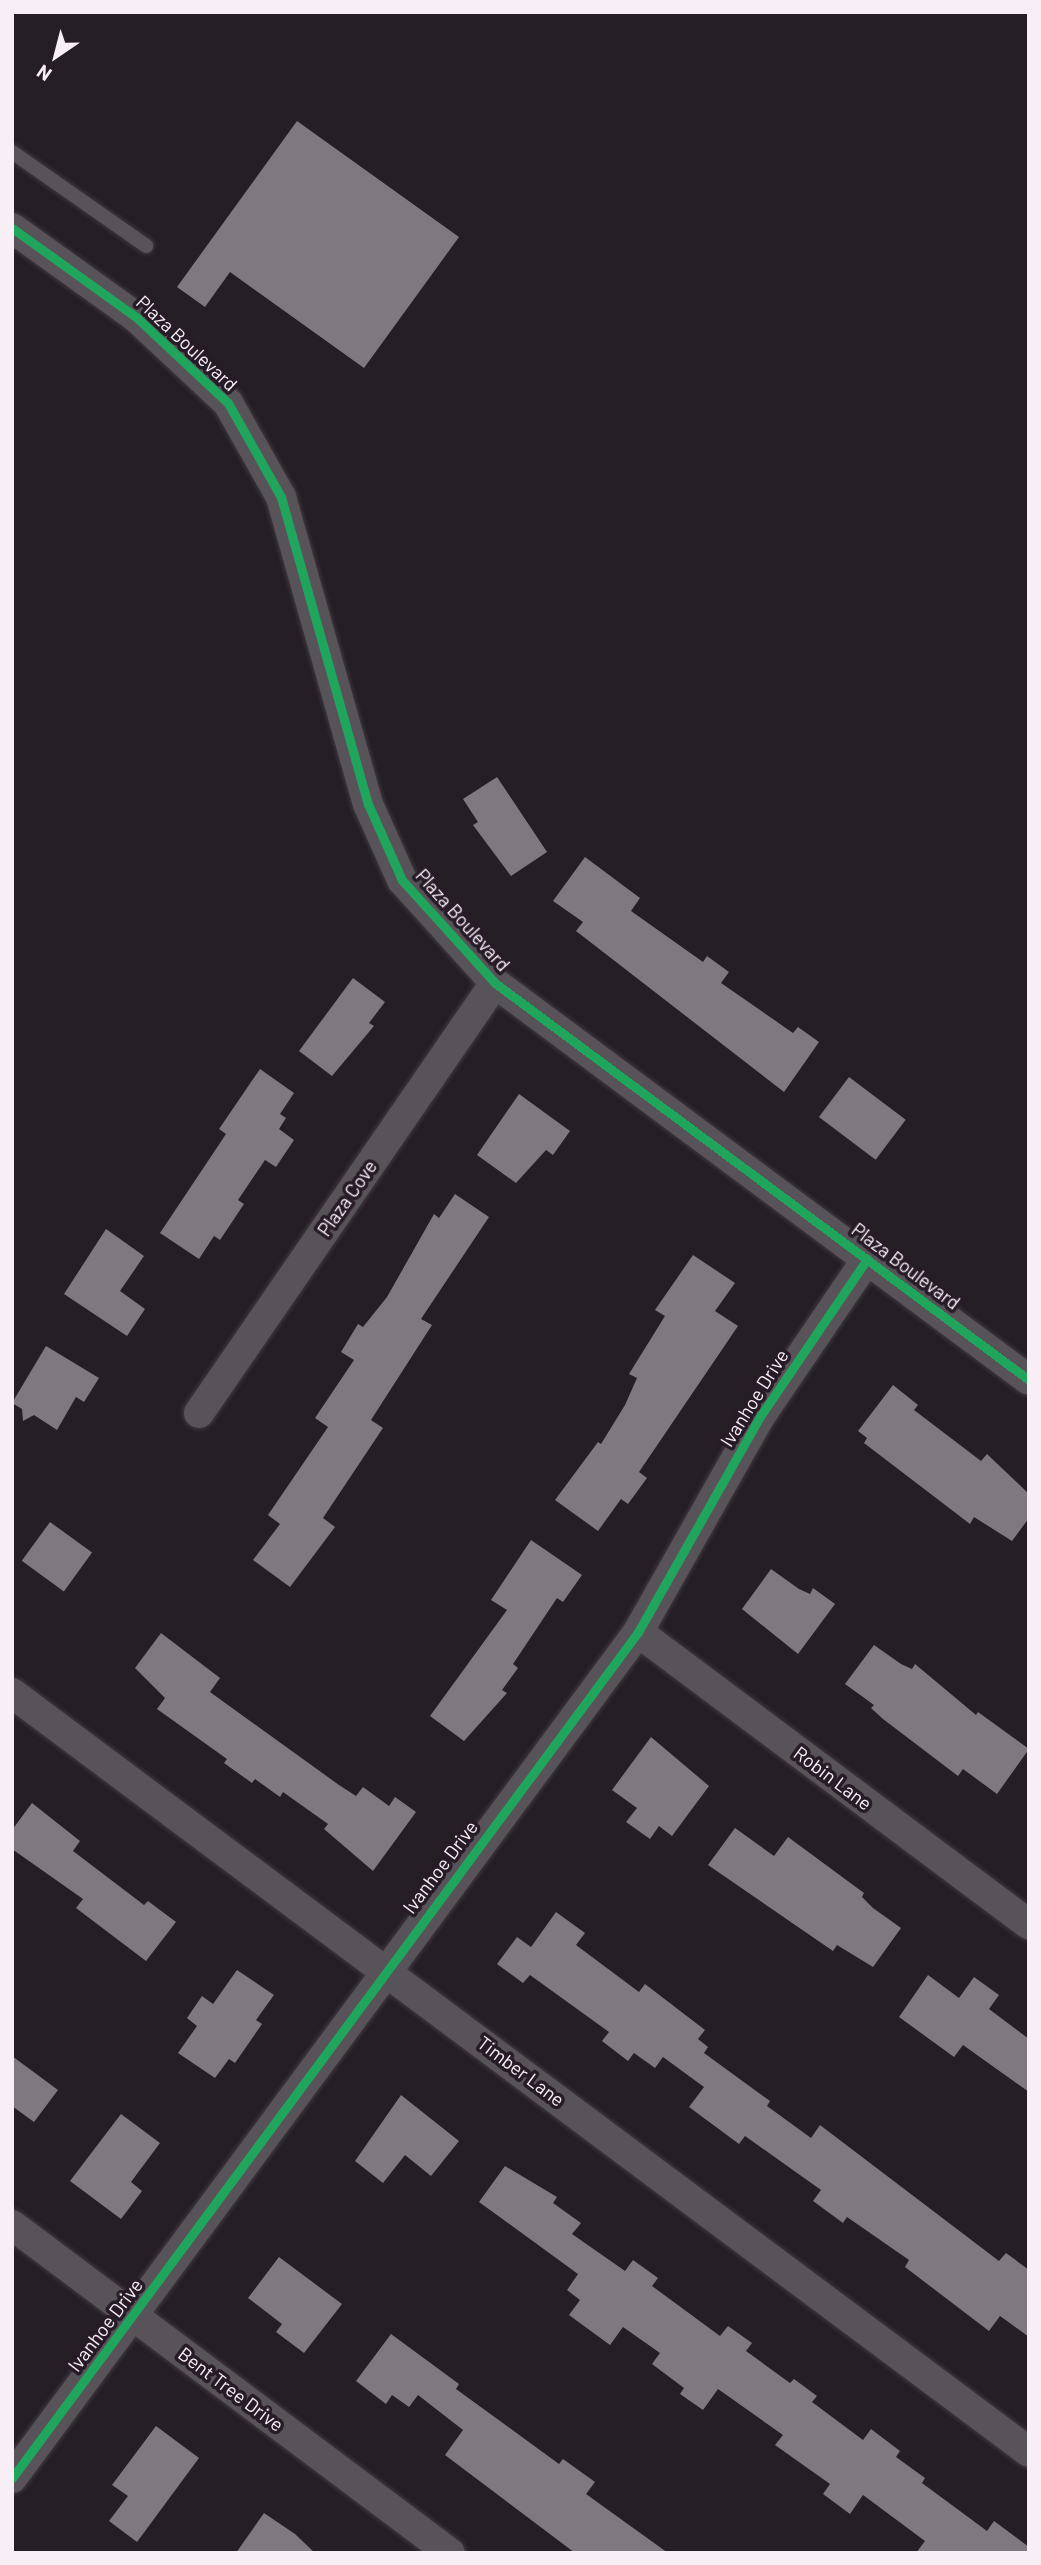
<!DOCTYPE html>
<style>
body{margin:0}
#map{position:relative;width:1041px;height:2565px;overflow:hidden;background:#251e25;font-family:Barlow,sans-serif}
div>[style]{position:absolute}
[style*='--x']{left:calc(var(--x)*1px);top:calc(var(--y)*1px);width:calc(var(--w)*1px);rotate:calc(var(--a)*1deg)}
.building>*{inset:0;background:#7f797f;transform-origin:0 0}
.roads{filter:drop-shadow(0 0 2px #403a40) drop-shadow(0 0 2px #403a40)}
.service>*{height:14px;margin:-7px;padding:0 7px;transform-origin:7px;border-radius:7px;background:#585358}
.minor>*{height:30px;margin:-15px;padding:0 15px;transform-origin:15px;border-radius:15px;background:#585358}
.cycleway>*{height:9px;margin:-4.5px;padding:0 4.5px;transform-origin:4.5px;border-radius:4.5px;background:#20a55d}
span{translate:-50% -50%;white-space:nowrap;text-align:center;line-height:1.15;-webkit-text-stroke:7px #281b28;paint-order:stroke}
.street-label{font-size:19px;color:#f7eef6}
.frame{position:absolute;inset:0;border:14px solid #f7eef6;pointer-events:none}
.north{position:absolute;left:21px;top:21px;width:70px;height:70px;-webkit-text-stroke:5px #281b28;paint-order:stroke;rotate:215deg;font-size:19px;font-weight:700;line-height:28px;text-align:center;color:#f7eef6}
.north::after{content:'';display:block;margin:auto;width:24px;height:32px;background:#f7eef6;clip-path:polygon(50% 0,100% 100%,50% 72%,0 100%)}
</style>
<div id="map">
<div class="building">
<div style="clip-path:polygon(297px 121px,459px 237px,364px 368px,230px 272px,205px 307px,177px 287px)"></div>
<div style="clip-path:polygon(497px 777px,547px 852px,511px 876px,473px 825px,478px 822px,463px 799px)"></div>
<div style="clip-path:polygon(585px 857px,640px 898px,631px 911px,703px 962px,707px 956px,729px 972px,721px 983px,793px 1033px,798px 1027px,819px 1042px,784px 1092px,576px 931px,583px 922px,553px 901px)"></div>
<div style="clip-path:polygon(353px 978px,385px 1002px,369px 1023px,374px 1026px,332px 1076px,299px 1051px)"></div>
<div style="clip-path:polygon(260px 1069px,294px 1093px,280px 1114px,286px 1118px,279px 1129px,294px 1140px,276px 1167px,265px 1160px,238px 1200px,244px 1204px,220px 1240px,214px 1236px,199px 1259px,160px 1233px,226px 1134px,219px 1129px)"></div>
<div style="left:849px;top:1077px;width:71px;height:50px;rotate:37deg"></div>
<div style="clip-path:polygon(519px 1094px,570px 1131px,553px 1155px,546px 1150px,516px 1183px,477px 1155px)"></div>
<div style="clip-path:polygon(455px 1194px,489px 1217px,421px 1319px,432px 1325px,371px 1420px,383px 1428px,323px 1518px,335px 1527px,290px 1587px,253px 1560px,280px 1524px,268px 1515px,328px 1427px,315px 1418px,354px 1360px,341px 1352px,358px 1324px,363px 1327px,387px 1297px,434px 1214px,439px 1218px)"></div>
<div style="clip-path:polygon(106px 1229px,144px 1256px,120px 1291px,145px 1309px,127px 1336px,64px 1294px)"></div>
<div style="clip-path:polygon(693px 1255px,735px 1283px,715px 1311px,738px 1326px,639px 1472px,647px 1478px,628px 1504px,621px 1499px,598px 1531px,555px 1500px,598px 1442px,601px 1444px,625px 1405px,637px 1378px,629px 1374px,665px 1316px,655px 1310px)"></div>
<div style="clip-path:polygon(46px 1346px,99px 1378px,84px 1402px,76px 1397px,57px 1430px,34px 1415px,23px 1421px,22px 1409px,12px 1403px)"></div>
<div style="clip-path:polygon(893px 1385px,918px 1405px,914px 1410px,981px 1461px,987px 1454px,1029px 1494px,1029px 1518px,1012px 1541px,974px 1517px,970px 1524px,864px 1443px,867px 1438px,858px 1431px)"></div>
<div style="left:50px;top:1522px;width:52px;height:48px;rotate:36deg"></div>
<div style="clip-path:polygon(531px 1540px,582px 1575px,563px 1602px,557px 1598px,513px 1664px,518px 1668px,502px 1690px,507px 1693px,464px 1741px,430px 1716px,507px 1610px,491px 1600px)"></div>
<div style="clip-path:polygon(771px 1569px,799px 1589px,810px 1594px,813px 1588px,835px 1604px,798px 1654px,742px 1609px)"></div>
<div style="clip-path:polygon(161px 1633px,220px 1678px,210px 1692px,339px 1785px,356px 1796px,363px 1787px,389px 1806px,395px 1797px,416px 1812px,373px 1871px,324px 1829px,328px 1824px,283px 1792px,280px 1797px,255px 1779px,252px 1783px,224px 1763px,227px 1759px,157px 1709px,165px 1698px,135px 1668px)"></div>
<div style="clip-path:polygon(874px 1645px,901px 1664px,912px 1669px,915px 1664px,976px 1715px,978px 1712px,1029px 1749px,997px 1794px,963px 1769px,958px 1776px,883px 1719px,871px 1708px,874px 1705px,845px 1684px)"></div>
<div style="clip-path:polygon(651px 1737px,709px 1786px,672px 1836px,659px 1826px,650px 1839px,626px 1822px,637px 1808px,612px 1790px)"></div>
<div style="clip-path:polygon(32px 1803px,80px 1841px,73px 1851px,144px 1905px,148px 1901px,176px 1922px,146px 1961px,76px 1908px,83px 1899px,12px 1849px,12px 1830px)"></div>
<div style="clip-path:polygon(735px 1828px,774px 1856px,788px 1837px,864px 1893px,862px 1897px,873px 1908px,901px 1928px,873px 1967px,837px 1945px,833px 1951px,708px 1865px)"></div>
<div style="clip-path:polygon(556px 1912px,585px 1933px,576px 1945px,639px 1992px,645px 1984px,705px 2030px,698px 2039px,708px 2047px,704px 2053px,770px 2101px,767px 2106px,811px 2138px,820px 2125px,999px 2261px,1006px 2253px,1029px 2270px,1029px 2337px,1000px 2316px,989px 2331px,905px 2267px,909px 2260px,847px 2217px,843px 2223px,813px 2201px,821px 2190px,745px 2136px,739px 2144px,689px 2107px,704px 2087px,663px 2057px,655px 2068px,634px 2053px,628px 2061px,602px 2041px,609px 2032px,530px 1975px,523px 1983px,497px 1964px,517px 1937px,531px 1947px)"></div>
<div style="clip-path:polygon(237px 1970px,274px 1995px,256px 2020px,262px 2024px,235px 2063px,229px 2059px,215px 2078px,178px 2053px,197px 2026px,187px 2018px,202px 1996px,213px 2004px)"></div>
<div style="clip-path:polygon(928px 1975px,959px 1998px,974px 1977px,999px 1995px,989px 2009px,1029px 2039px,1029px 2092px,963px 2045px,954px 2057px,899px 2017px)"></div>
<div style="clip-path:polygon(12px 2056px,58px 2090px,34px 2122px,12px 2106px)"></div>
<div style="clip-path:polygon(401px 2095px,459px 2141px,431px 2176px,405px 2155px,383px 2183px,355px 2161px)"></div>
<div style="clip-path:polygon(121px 2114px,160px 2143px,131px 2182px,142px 2191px,121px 2219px,70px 2181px)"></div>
<div style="clip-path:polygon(505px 2166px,557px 2197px,553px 2203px,581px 2223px,572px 2234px,625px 2271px,633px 2260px,658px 2278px,652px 2286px,720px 2336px,728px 2326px,752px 2343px,746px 2351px,790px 2383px,794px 2379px,817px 2396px,812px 2402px,863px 2440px,871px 2429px,900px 2451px,896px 2457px,925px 2478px,922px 2483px,987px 2531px,994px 2521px,1029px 2547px,1029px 2553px,916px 2553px,925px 2541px,863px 2495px,850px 2514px,823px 2494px,830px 2484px,775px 2445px,783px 2435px,718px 2389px,703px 2410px,680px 2394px,684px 2388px,652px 2364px,660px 2353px,623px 2327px,610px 2345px,569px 2315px,580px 2300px,567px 2290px,578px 2274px,479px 2202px)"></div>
<div style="clip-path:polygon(279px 2257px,342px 2304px,304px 2353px,276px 2332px,282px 2324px,248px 2298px)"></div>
<div style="clip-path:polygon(391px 2334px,459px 2384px,456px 2389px,559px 2464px,563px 2459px,595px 2482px,586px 2494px,668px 2553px,575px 2553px,445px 2455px,463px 2430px,418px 2395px,409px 2407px,392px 2395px,386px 2404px,356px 2381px)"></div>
<div style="clip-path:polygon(156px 2426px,199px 2458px,137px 2542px,109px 2521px,128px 2496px,112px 2485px)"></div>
<div style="clip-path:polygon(264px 2513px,295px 2534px,315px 2553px,236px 2553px)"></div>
</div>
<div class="roads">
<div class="service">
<div style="--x:12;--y:152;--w:164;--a:35"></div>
</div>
<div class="minor">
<div style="--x:12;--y:228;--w:153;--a:35.7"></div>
<div style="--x:136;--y:317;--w:126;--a:43.1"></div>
<div style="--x:228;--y:403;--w:108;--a:60.6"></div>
<div style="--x:281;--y:497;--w:319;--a:74.2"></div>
<div style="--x:368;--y:804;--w:83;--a:65.9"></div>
<div style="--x:402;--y:880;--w:139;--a:47.9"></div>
<div style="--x:495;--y:983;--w:665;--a:36.63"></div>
<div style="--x:199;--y:1413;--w:522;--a:-55.46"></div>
<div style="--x:638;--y:1632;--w:488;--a:36.8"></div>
<div style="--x:12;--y:1693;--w:1269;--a:36.73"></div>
<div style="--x:12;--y:2225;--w:547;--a:36.83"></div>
<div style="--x:12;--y:2478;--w:1052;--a:-53.5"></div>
<div style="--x:638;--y:1632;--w:249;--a:-60.5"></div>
<div style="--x:761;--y:1415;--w:189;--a:-55.8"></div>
</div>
</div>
<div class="cycleway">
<div style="--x:12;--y:228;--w:153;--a:35.7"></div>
<div style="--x:136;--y:317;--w:126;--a:43.1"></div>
<div style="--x:228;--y:403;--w:108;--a:60.6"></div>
<div style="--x:281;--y:497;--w:319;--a:74.2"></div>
<div style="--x:368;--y:804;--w:83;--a:65.9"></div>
<div style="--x:402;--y:880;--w:139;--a:47.9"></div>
<div style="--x:495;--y:983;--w:665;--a:36.63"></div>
<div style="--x:12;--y:2478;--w:1052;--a:-53.5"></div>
<div style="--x:638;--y:1632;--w:249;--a:-60.5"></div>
<div style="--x:761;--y:1415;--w:189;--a:-55.8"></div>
</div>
<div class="street-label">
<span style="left:187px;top:343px;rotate:43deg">Plaza Boulevard</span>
<span style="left:463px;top:920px;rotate:48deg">Plaza Boulevard</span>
<span style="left:347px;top:1198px;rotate:-55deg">Plaza Cove</span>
<span style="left:906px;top:1266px;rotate:37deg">Plaza Boulevard</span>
<span style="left:754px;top:1398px;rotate:-58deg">Ivanhoe Drive</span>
<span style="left:833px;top:1778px;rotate:37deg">Robin Lane</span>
<span style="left:440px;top:1867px;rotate:-53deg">Ivanhoe Drive</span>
<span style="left:521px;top:2071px;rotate:37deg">Timber Lane</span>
<span style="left:105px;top:2325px;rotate:-53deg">Ivanhoe Drive</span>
<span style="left:231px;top:2389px;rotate:37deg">Bent Tree Drive</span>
</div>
<div class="frame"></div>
<div class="north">N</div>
</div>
